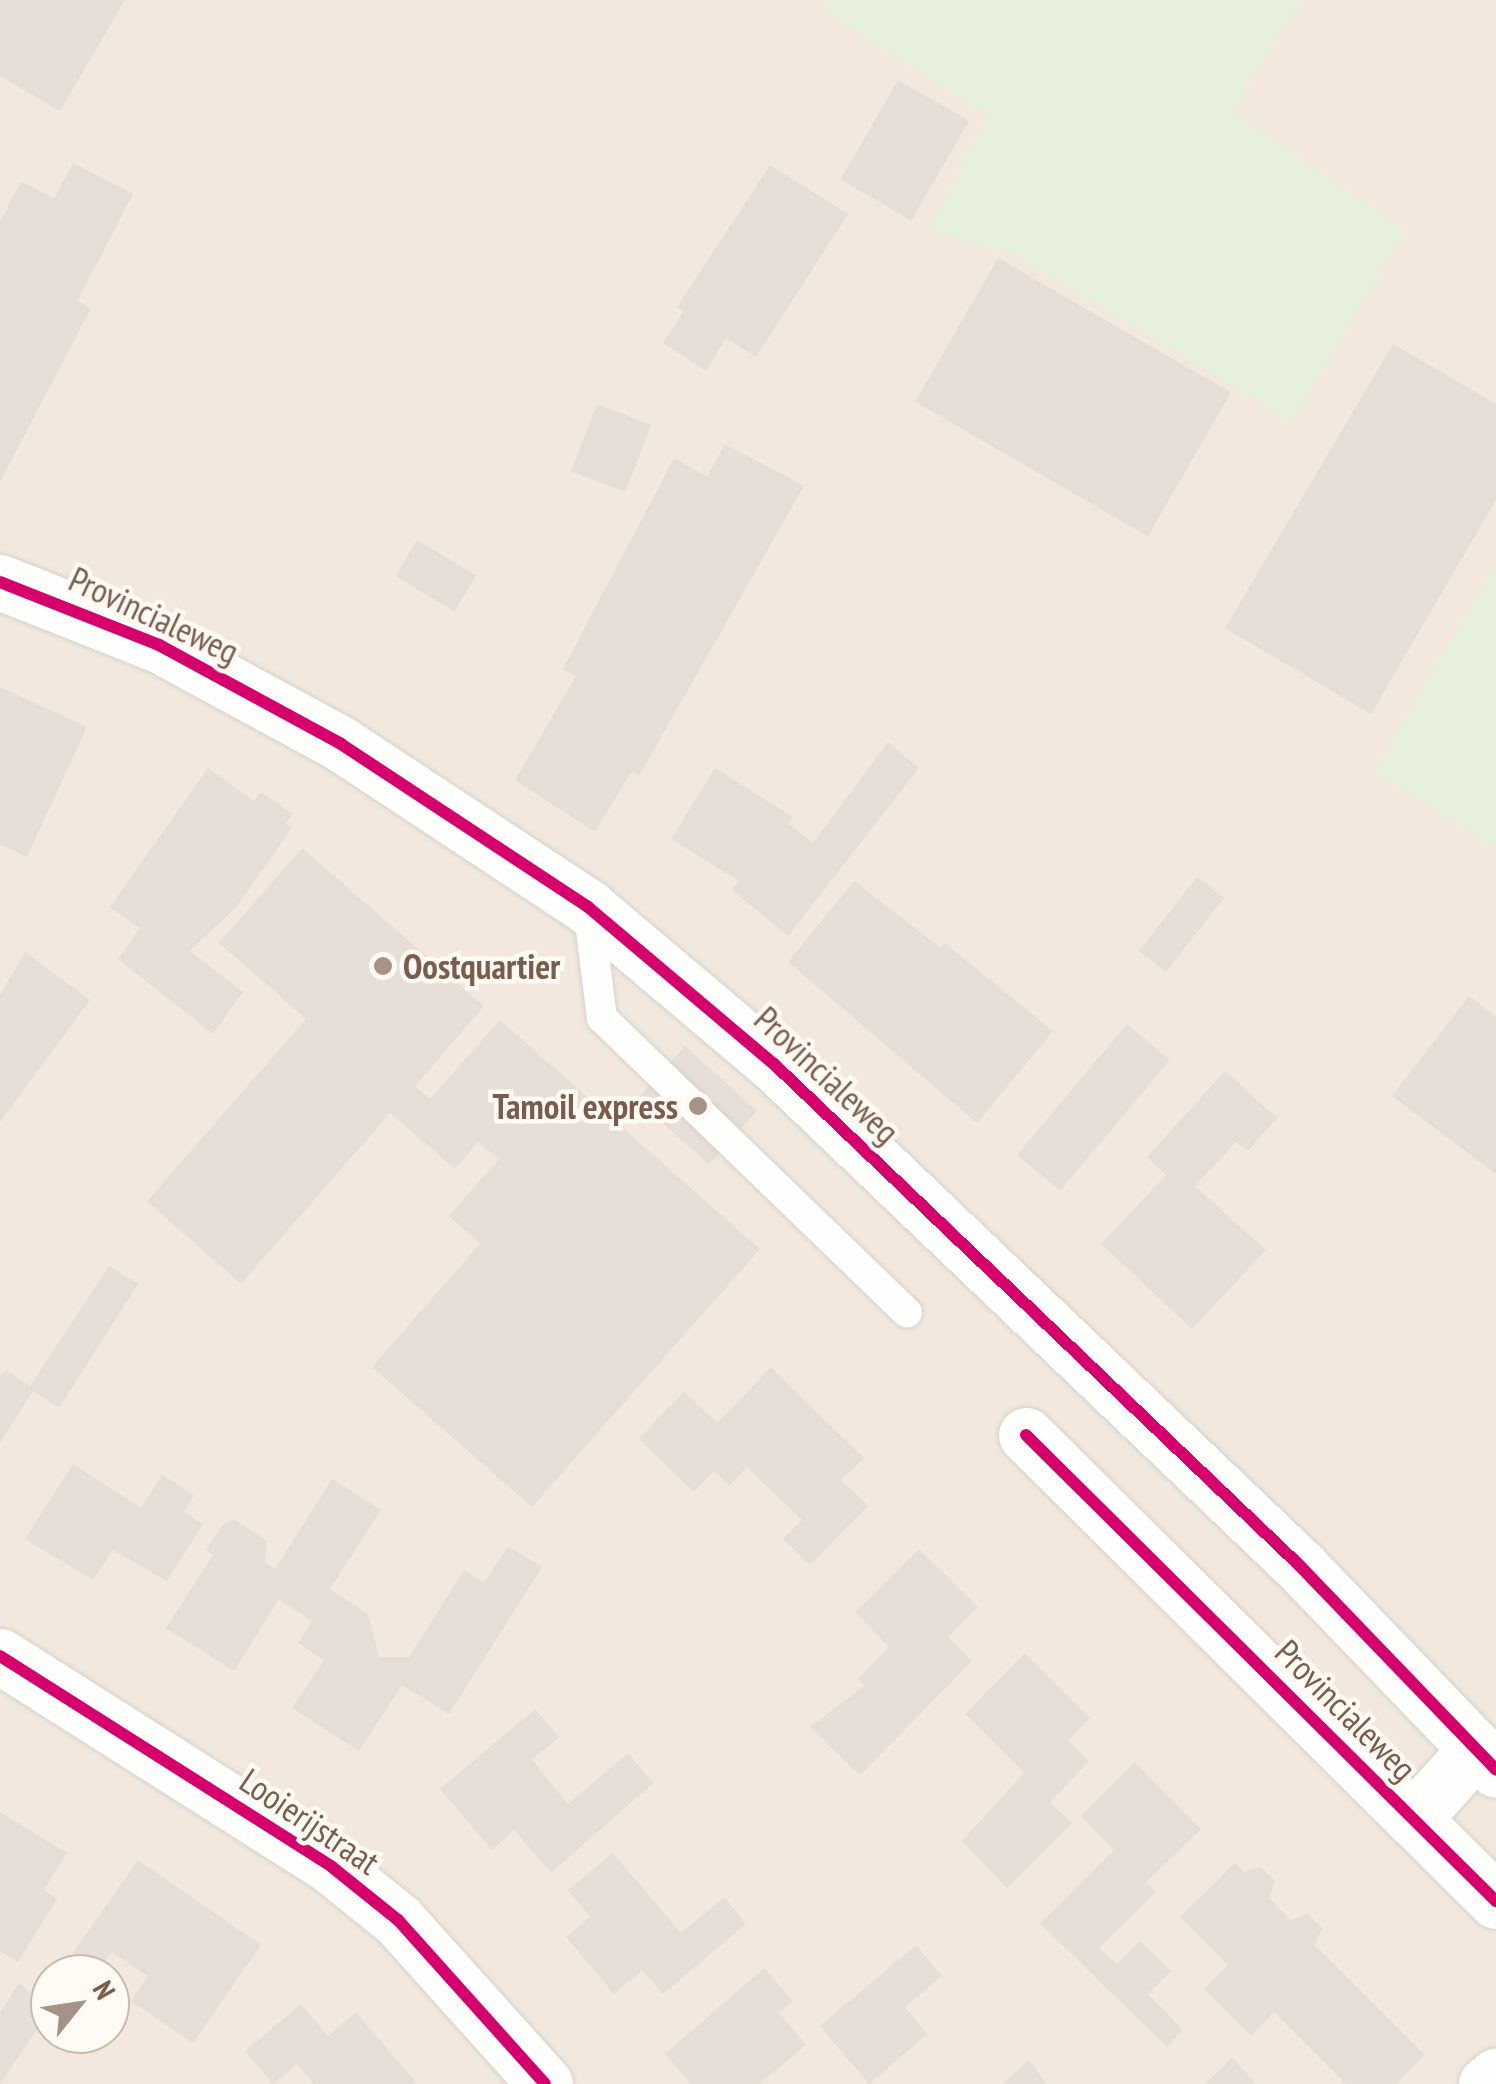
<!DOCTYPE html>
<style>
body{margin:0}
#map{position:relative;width:1496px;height:2084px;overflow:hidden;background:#f9f5f0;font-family:"PT Sans Narrow",sans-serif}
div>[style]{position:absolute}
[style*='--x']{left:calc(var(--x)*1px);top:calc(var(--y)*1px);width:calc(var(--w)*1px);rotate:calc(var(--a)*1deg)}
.residential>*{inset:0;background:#f2e8de}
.green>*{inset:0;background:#e7f0db}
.building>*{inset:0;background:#e6ded7;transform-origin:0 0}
.roads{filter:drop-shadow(0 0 2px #d7d1cb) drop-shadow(0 0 2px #d7d1cb)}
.lane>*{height:30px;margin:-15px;padding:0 15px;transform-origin:15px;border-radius:15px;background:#fefefd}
.street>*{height:55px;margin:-27.5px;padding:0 27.5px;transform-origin:27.5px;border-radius:27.5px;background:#fefefd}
.secondary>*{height:55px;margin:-27.5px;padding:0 27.5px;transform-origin:27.5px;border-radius:27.5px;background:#fefefd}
.cycleway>*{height:12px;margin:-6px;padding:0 6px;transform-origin:6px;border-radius:6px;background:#d6006c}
.dots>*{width:28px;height:28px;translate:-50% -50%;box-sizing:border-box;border:5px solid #fffaf3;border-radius:50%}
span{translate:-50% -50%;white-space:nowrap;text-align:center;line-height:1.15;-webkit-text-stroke:9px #fffaf3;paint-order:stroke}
.street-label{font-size:35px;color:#7a5c4d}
.poi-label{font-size:35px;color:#7a5c4d;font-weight:700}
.left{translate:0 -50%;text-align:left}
.right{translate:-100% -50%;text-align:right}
.north{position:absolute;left:30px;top:1954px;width:100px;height:100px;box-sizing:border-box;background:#fffaf3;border:2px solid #cabbb1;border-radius:50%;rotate:60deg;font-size:28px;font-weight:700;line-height:40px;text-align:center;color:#7a5c4d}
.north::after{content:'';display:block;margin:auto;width:35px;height:45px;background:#a69286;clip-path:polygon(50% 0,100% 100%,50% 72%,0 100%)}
</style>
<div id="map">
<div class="residential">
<div style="clip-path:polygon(evenodd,0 0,1496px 0,1496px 2084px,0 2084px,0 0,50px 1974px,110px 1974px,110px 2034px,50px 2034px,50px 1974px)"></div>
</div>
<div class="green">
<div style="clip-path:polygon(833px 0,1300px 0,1232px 112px,1404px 230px,1292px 422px,1011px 253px,928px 231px,988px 115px,825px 12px)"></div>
<div style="clip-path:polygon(1496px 564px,1496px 848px,1374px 771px)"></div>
</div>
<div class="building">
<div style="clip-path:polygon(0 0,125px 0,60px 111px,0 76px)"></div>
<div style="left:898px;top:80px;width:82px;height:115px;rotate:30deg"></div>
<div style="clip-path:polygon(73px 163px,133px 194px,77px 301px,91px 308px,0 482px,0 222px,21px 182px,54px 198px)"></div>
<div style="clip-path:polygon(770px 165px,848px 214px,756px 357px,726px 338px,706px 371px,663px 343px,684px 311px,677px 307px)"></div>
<div style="left:998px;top:258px;width:269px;height:166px;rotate:30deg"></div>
<div style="clip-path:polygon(1393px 344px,1496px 404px,1496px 500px,1371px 714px,1225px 628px)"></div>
<div style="left:597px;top:404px;width:58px;height:72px;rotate:21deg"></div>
<div style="clip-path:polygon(725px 444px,804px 486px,639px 776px,632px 771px,595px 832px,515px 780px,576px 676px,563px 669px,674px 458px,707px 477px)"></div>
<div style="left:417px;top:540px;width:69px;height:42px;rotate:31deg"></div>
<div style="clip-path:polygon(0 687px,87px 727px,27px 857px,0 844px)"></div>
<div style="clip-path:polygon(888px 742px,919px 768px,788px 936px,732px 890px,739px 881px,671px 839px,715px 768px,793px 817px,788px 823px,813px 843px)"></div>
<div style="clip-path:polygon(208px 768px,254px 801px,261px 792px,292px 814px,286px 823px,292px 828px,237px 906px,190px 951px,243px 992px,213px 1034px,118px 959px,140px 928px,110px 907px)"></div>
<div style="clip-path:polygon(302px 848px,484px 1006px,415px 1086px,430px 1099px,500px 1020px,760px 1249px,532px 1507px,372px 1367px,480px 1244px,449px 1216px,499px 1159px,478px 1142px,455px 1169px,390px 1113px,241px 1284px,147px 1201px,306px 1019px,219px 943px)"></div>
<div style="left:1197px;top:877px;width:34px;height:94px;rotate:38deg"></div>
<div style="clip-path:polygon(854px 881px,941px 948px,945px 943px,1053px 1031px,977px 1123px,788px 962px)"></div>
<div style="clip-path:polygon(25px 952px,90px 1000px,0 1122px,0 995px)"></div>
<div style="clip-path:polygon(1469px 996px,1496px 1017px,1496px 1174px,1392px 1096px)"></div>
<div style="left:1127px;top:1024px;width:56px;height:171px;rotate:40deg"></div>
<div style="left:685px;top:1046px;width:97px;height:72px;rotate:42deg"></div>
<div style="clip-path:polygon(1225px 1071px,1277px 1118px,1248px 1151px,1236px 1142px,1195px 1186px,1266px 1250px,1192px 1329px,1101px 1244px,1166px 1175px,1147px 1157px)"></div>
<div style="clip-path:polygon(109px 1266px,138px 1284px,59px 1408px,33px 1391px,0 1443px,0 1375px,6px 1370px,30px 1386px)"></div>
<div style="clip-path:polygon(771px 1367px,864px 1458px,841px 1480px,868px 1506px,810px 1565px,783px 1539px,802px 1520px,747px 1467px,729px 1486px,714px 1471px,694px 1492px,639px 1439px,684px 1391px,717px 1423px)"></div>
<div style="clip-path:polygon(73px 1464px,141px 1508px,162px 1475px,194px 1495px,184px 1512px,203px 1524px,167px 1581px,113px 1550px,93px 1580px,25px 1539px)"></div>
<div style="clip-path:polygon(332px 1479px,381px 1510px,330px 1589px,368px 1614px,379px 1657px,409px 1657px,464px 1570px,484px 1583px,508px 1546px,542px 1567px,449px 1714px,402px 1685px,359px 1751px,292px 1708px,324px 1660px,298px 1643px,312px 1621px,279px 1599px,234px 1671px,166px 1628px,213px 1555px,206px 1550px,224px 1523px,235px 1520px,267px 1541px,265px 1562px,275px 1569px)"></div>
<div style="clip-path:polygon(919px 1549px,978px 1607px,948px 1637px,972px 1661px,860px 1775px,810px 1727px,864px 1686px,858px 1679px,889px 1647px,855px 1612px)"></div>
<div style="clip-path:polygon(1025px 1653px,1090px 1718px,1068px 1741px,1089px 1761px,1050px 1802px,1072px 1823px,1007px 1888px,962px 1841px,1024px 1773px,965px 1714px)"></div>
<div style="clip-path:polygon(535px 1709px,559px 1737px,532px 1760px,568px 1804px,628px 1753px,653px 1783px,551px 1873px,514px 1830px,492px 1850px,440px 1789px)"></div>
<div style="clip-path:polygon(1135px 1762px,1201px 1829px,1147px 1882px,1156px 1892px,1099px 1948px,1117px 1964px,1140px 1941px,1171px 1971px,1148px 1994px,1183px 2030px,1167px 2047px,1040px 1923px,1114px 1850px,1081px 1816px)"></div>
<div style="clip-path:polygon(0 1812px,67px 1853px,44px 1890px,57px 1899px,18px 1962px,0 1951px)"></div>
<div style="clip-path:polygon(613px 1853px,681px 1933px,724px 1897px,746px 1924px,663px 1994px,642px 1970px,614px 1994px,566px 1937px,590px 1917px,568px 1890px)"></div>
<div style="clip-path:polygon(138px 1860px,261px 1945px,193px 2043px,131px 2001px,148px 1976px,112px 1952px,97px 1974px,70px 1957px)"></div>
<div style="clip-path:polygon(1235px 1863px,1244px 1872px,1261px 1867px,1275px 1881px,1269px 1898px,1290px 1920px,1308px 1914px,1322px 1928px,1315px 1945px,1425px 2055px,1396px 2084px,1346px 2084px,1274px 2012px,1251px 2036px,1204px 1989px,1228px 1965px,1180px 1917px)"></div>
<div style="clip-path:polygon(916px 1945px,942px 1976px,905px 2007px,927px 2034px,869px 2084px,820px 2026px)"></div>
<div style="clip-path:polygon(764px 1968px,793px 2001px,779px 2013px,806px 2045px,760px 2084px,691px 2084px,665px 2054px)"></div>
<div style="clip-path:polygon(19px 1983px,50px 2010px,0 2084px,0 2013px)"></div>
<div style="clip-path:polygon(301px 2004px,328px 2036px,356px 2012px,417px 2084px,314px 2084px,297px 2064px,273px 2084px,245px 2051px)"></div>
<div style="clip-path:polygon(1232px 2058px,1257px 2084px,1205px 2084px)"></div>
<div style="clip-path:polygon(1029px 2060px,1047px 2084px,1002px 2084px,1018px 2070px)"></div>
</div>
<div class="roads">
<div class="lane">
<div style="--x:588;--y:907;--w:112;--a:82.8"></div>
<div style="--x:602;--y:1018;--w:424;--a:44"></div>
</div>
<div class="street">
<div style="--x:1026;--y:1435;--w:662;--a:44.76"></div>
<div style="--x:0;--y:1656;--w:393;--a:32.4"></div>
<div style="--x:332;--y:1867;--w:85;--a:38.8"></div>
<div style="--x:398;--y:1920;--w:220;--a:48.1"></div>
<div style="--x:1413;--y:1819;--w:94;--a:-48"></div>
<div style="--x:1486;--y:2084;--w:13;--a:-39"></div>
</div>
<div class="secondary">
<div style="--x:0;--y:582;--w:171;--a:21.6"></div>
<div style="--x:159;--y:645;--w:207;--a:28.5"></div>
<div style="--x:341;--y:744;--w:296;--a:33.4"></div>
<div style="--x:588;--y:907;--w:243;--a:40.2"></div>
<div style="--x:774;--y:1064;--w:726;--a:43.66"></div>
<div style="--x:1299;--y:1565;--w:284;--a:46.1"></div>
</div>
</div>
<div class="cycleway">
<div style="--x:0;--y:582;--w:171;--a:21.6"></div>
<div style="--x:159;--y:645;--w:207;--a:28.5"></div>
<div style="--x:341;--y:744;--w:296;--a:33.4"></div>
<div style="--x:588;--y:907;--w:243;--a:40.2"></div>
<div style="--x:774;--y:1064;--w:726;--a:43.66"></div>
<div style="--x:1299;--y:1565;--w:284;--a:46.1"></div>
<div style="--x:1026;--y:1435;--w:662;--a:44.76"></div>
<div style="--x:0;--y:1656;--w:393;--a:32.4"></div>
<div style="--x:332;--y:1867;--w:85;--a:38.8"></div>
<div style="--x:398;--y:1920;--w:220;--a:48.1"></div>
</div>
<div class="dots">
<div style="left:383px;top:966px;background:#a69286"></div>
<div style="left:698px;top:1106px;background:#a69286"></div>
</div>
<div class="street-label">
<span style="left:154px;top:615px;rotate:25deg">Provincialeweg</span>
<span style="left:827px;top:1075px;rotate:43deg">Provincialeweg</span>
<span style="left:1346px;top:1710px;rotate:45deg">Provincialeweg</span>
<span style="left:310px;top:1821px;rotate:34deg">Looierijstraat</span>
</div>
<div class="poi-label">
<span class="left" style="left:403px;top:966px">Oostquartier</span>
<span class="right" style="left:678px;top:1106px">Tamoil express</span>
</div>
<div class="north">N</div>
</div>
